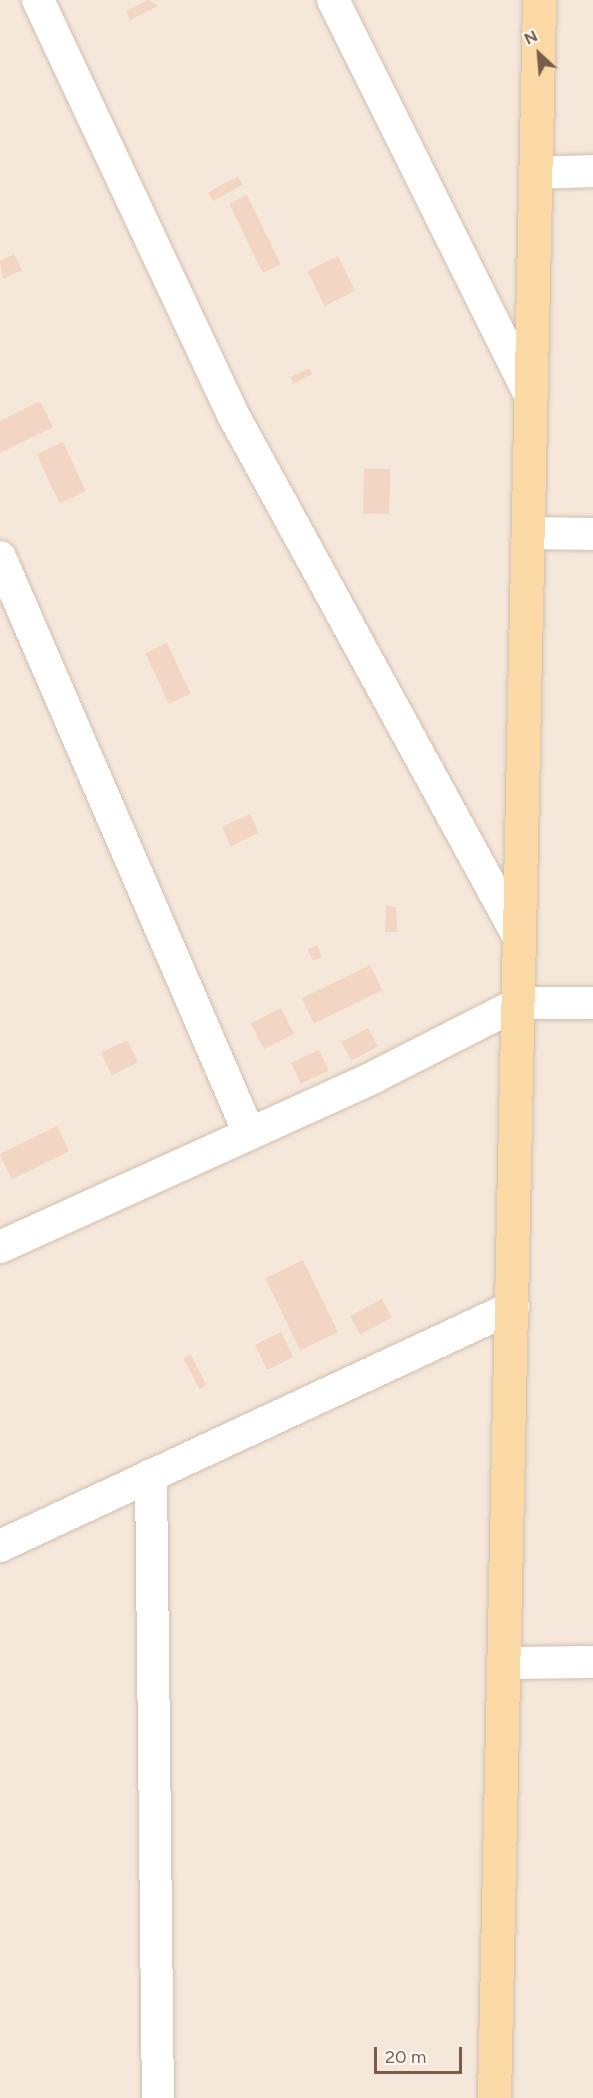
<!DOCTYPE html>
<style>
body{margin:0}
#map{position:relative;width:593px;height:2098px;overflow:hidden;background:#fdf6ec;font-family:Figtree,sans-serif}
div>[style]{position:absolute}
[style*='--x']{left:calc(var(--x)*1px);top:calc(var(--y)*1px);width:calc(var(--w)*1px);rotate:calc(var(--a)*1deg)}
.residential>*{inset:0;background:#f5e8da;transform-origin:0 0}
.building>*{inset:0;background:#f3d5c3;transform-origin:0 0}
.roads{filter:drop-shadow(0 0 2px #d1beb0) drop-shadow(0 0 2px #d1beb0)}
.minor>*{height:32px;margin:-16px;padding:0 16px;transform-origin:16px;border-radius:16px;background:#fff}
.primary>*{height:33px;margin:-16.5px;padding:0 16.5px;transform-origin:16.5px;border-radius:16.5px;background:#fbd9a5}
span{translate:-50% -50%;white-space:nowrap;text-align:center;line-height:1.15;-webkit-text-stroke:6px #fffaf3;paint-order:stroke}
.north{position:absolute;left:509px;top:24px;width:60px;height:60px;-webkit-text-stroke:4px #fffaf3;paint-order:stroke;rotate:334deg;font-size:16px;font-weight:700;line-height:24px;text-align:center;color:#7a5c4d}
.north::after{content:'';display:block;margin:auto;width:21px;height:27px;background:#7a5c4d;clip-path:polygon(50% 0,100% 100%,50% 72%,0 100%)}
.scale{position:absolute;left:374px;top:2047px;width:88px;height:27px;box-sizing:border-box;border:3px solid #7a5c4d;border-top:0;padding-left:8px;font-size:18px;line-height:21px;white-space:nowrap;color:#7a5c4d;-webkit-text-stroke:4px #fffaf3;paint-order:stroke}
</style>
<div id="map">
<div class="residential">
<div style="left:0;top:0;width:593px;height:2098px"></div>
</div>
<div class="building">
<div style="clip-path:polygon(148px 0,158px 6px,130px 20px,126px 11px)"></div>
<div style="left:238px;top:176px;width:10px;height:34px;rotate:61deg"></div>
<div style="left:247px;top:195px;width:77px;height:20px;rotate:64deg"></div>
<div style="clip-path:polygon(14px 254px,22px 270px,3px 279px,0 261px)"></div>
<div style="left:338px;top:256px;width:39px;height:34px;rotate:64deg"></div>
<div style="left:309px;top:368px;width:7px;height:21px;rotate:63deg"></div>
<div style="clip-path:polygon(40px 401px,53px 427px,0 453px,0 421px)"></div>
<div style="left:63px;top:442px;width:54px;height:29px;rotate:65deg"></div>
<div style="left:390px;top:469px;width:45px;height:26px;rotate:91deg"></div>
<div style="left:167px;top:643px;width:56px;height:24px;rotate:65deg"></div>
<div style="left:250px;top:814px;width:21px;height:31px;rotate:65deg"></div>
<div style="clip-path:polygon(386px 905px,396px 907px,397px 932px,385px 932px)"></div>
<div style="left:317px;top:945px;width:13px;height:10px;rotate:67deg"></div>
<div style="left:370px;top:965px;width:28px;height:76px;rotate:64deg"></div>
<div style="left:281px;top:1008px;width:29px;height:34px;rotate:63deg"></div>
<div style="left:368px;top:1028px;width:21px;height:30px;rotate:62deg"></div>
<div style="left:127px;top:1040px;width:25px;height:29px;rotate:64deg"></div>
<div style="left:319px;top:1050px;width:23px;height:31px;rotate:65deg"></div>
<div style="left:57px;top:1126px;width:28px;height:64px;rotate:64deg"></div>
<div style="left:303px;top:1260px;width:80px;height:42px;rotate:64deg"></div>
<div style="left:382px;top:1299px;width:21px;height:36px;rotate:62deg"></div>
<div style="left:281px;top:1332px;width:28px;height:29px;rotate:64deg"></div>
<div style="left:191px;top:1355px;width:34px;height:8px;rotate:63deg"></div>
</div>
<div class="roads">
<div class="minor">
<div style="--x:38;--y:0;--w:464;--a:64.8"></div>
<div style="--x:236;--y:420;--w:586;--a:61.33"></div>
<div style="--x:333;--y:0;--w:444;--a:63.5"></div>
<div style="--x:535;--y:173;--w:58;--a:-2"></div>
<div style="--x:528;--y:533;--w:65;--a:0.9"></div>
<div style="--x:0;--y:557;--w:628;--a:66.62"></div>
<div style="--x:0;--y:1247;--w:411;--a:-24.4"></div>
<div style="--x:374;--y:1077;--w:163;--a:-27"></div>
<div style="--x:519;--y:1003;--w:74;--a:0"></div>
<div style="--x:151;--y:1475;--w:623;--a:89.36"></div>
<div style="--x:0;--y:1546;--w:566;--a:-24.98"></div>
<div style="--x:506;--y:1663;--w:87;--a:-0.7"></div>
</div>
<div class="primary">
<div style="--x:494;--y:2098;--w:2098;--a:-88.77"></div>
</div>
</div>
<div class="north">N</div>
<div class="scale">20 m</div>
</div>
